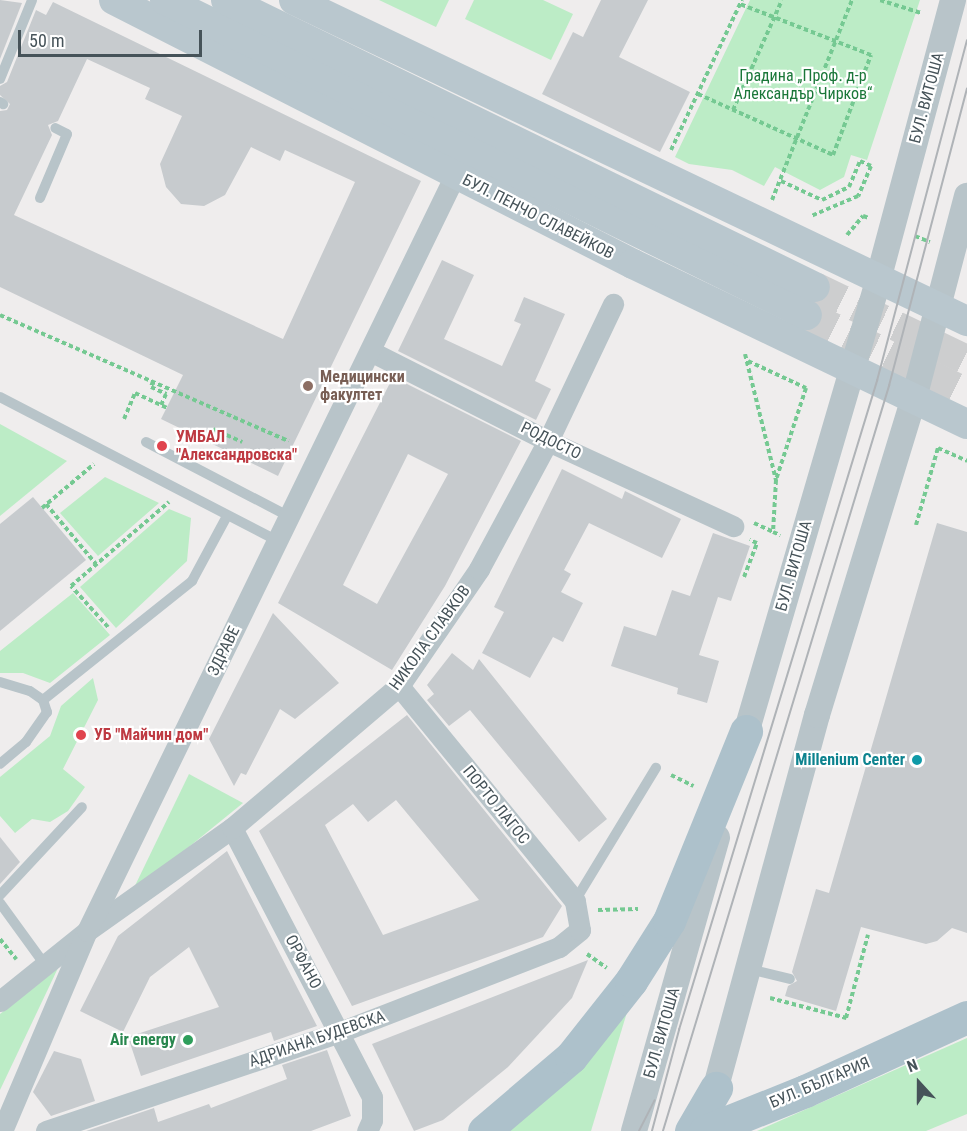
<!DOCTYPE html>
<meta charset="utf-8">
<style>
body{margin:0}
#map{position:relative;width:967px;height:1131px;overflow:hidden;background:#efeded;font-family:"Roboto Condensed",sans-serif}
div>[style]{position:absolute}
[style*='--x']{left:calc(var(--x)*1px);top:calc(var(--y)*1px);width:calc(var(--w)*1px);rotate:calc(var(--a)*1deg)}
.green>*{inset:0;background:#bcecc6}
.building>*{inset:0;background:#c7cbce}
.secondary-tunnel>*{height:30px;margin-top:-15px;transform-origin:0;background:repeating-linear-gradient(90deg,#cdcecf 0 30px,transparent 0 45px)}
.path>*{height:4px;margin-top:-2px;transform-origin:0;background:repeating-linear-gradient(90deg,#75c992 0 4.5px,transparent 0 7.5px)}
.service>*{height:10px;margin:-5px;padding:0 5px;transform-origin:5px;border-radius:5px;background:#b8c4c9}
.minor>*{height:21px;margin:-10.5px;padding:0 10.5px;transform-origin:10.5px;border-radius:10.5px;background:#b8c4c9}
.tertiary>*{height:26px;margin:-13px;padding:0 13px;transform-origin:13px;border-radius:13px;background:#b8c4c9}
.secondary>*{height:30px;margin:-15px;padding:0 15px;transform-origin:15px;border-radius:15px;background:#b9c7ce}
.primary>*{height:33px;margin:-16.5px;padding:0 16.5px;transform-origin:16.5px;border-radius:16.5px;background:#adc1cb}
.tram>*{height:1.5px;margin:-0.75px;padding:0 0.75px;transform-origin:0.75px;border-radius:0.75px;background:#afb3b7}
.dots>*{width:16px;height:16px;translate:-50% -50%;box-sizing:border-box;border:3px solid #fff;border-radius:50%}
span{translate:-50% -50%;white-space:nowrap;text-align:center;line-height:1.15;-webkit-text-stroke:4.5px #fff;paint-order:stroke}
.park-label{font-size:16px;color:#1a7739}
.street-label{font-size:16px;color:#465359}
.education-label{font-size:16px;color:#785e54;font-weight:700}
.left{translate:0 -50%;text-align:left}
.health-label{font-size:16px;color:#be3a42;font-weight:700}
.culture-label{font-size:16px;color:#0d838f;font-weight:700}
.right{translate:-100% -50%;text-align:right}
.leisure-label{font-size:16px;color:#27864d;font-weight:700}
.north{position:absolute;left:889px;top:1053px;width:60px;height:60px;-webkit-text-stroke:4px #fff;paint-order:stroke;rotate:339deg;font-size:16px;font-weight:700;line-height:24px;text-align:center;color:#465359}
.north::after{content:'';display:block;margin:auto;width:21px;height:27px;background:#465359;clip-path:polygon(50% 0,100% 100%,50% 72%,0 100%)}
.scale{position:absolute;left:18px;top:30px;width:184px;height:27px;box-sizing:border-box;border:3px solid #465359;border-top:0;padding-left:8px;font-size:18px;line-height:21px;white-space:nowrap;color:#465359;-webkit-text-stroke:4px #fff;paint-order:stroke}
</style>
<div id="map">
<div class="green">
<div style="clip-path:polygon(379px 0,449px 0,436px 27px)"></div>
<div style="clip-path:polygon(474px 0,543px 0,573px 14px,551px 60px,465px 19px)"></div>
<div style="clip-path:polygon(750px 0,920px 0,867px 160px,851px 155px,844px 177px,820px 190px,775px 167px,764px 186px,732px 170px,689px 164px,675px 157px)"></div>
<div style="clip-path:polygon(0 424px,67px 461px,0 516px)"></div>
<div style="clip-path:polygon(105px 477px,159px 503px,98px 556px,60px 513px)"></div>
<div style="clip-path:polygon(169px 509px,191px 518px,187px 561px,116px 628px,80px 587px)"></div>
<div style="clip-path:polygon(73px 593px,110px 635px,50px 683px,23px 673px,0 673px,0 651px)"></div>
<div style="clip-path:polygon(93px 678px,98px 700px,63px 769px,85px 787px,68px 811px,50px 822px,32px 819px,15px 833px,0 816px,0 777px,50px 736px,61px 706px)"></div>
<div style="clip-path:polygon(189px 774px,243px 803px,131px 894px)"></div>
<div style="clip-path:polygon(58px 968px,0 1090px,0 1014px)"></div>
<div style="clip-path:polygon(631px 999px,591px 1131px,501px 1131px)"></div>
<div style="clip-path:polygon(967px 1038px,967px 1114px,926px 1131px,757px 1131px)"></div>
</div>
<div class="building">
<div style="clip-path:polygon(0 0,22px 3px,0 59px)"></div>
<div style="clip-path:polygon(601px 0,648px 0,619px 57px,690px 92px,660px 152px,542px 94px,573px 32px,583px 37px)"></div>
<div style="clip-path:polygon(evenodd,53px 2px,421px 181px,278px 476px,161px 419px,183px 375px,0 287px,0 111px,7px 110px,10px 104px,0 95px,0 86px,7px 82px,36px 10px,46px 15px,53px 2px,87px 59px,150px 88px,145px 99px,182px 116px,160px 164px,166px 187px,181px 204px,204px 206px,225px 195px,251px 147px,280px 161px,285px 150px,355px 182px,283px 339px,14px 215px,52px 135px,48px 125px,58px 121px,87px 59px)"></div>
<div style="clip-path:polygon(442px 260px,474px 275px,444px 339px,502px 366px,521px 324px,514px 321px,524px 297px,565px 314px,535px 381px,551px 389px,536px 420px,398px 351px)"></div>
<div style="clip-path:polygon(evenodd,393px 377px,521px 441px,445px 586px,392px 670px,278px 603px,393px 377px,408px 454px,448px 474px,377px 604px,343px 585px,408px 454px)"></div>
<div style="clip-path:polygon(562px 469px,622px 499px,625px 491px,681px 519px,662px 558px,589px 523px,564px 570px,571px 574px,561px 592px,583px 603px,563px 642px,553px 637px,530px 678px,482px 653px,504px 612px,494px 607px)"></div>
<div style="clip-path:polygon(33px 497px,86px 560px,0 631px,0 524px)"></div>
<div style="clip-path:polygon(937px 523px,967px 532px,967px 933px,952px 928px,937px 941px,926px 944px,861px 927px,836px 1011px,785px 996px,788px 986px,797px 981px,792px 972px,816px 889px,829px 893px)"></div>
<div style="clip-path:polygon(713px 533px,750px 546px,731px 601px,718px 597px,699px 655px,719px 661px,707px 703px,677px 694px,678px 688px,611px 666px,624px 626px,656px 636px,672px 590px,690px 596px)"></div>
<div style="clip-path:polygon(273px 613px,339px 683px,295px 719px,280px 709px,246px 775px,241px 773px,234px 786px,209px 739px)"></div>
<div style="clip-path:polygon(452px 653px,473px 670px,479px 659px,607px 819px,579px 842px,470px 710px,449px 726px,427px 700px,434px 694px,427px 685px)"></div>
<div style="clip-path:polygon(evenodd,407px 715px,562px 906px,543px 937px,352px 1006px,259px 831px,407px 715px,396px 800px,479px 900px,383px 935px,325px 825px,353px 804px,368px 822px,396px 800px)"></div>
<div style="clip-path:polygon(0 837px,20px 862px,0 884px)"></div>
<div style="clip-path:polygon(227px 851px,317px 1026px,274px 1041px,271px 1032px,141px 1076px,128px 1037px,219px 1007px,189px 947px,150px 977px,123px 1032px,80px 1011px,118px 936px)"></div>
<div style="clip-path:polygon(588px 960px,572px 998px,508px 1067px,443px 1120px,414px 1131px,372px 1044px)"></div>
<div style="clip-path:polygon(327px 1050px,351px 1116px,311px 1131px,86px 1131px,154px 1108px,158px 1122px,209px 1104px,211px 1108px,287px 1079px,282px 1065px)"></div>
<div style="clip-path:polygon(54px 1051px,81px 1059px,95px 1101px,51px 1116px,33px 1092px)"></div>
</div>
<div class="secondary-tunnel">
<div style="--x:815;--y:287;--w:169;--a:25.7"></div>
<div style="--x:807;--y:315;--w:178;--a:26"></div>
</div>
<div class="path">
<div style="--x:880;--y:0;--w:43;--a:17.6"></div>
<div style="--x:698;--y:94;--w:148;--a:24.3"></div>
<div style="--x:833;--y:155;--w:107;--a:-69.2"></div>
<div style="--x:871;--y:55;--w:141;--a:-158.7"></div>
<div style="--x:733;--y:110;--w:120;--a:-66"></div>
<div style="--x:671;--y:150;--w:166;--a:-64.7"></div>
<div style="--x:781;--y:181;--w:45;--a:24.9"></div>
<div style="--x:822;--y:200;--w:30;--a:-26"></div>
<div style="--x:849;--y:187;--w:28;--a:-67"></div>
<div style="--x:860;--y:161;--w:12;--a:24"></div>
<div style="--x:871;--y:166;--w:33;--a:113"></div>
<div style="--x:858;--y:196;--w:51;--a:156.9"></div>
<div style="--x:772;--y:200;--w:215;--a:-68.2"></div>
<div style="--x:847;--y:235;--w:25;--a:-50"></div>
<div style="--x:863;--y:216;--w:6;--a:18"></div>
<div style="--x:915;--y:236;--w:16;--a:22"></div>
<div style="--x:0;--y:315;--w:315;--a:23.6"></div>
<div style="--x:745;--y:354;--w:130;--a:76.2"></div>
<div style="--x:776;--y:480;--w:52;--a:93.3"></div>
<div style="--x:773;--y:532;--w:8;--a:23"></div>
<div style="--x:748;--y:361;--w:64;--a:25"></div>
<div style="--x:806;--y:388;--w:97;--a:108.1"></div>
<div style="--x:153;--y:381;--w:6;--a:108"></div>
<div style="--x:151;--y:387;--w:17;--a:25"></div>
<div style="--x:166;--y:394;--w:12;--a:114"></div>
<div style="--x:124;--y:419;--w:28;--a:-67"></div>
<div style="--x:135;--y:393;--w:35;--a:25"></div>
<div style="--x:213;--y:429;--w:32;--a:24"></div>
<div style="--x:46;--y:504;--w:78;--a:50.2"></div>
<div style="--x:42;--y:508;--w:68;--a:-40.2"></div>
<div style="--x:754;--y:523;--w:21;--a:25"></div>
<div style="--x:916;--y:525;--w:80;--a:-74.1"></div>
<div style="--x:938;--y:448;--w:32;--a:24"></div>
<div style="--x:744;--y:577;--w:36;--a:-69"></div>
<div style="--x:757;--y:543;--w:8;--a:-157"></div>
<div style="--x:108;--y:627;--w:55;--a:-132.1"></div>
<div style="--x:71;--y:586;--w:129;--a:-40.6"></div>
<div style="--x:671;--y:775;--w:25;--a:26"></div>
<div style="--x:598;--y:910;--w:40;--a:-1.4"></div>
<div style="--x:0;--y:939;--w:26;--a:51"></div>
<div style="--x:587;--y:954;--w:24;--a:35"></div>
<div style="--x:770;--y:998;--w:79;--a:14.7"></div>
<div style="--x:846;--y:1018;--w:86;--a:-75.2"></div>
</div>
<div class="service">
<div style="--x:0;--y:79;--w:85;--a:-67.9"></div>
<div style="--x:0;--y:102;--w:4;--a:34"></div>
<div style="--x:40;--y:198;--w:69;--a:-67.1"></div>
<div style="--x:67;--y:134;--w:13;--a:-153"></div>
<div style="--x:0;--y:397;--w:313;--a:27.4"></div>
<div style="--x:146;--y:442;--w:162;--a:27.5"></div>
<div style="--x:0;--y:682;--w:31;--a:17"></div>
<div style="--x:30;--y:691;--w:16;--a:35"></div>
<div style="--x:43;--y:700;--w:13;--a:72"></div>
<div style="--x:47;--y:712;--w:37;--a:125"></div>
<div style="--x:26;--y:742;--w:34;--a:140"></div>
<div style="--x:43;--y:700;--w:191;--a:-38.6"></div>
<div style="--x:192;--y:581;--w:74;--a:-61.7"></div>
<div style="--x:0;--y:895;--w:120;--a:-47"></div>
<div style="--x:575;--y:901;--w:156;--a:-58.7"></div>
<div style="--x:0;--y:903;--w:77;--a:54"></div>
<div style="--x:749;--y:969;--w:42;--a:13.7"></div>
</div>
<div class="minor">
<div style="--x:372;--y:352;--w:197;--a:26.8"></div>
<div style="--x:548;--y:441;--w:204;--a:24.7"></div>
<div style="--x:232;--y:828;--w:303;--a:62.5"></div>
<div style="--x:372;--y:1097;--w:23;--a:90"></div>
<div style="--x:372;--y:1120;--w:12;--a:114"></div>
<div style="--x:0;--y:1001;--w:112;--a:-38.8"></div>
<div style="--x:87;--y:931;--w:178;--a:-35.4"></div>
<div style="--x:232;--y:828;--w:219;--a:-40.4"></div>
<div style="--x:399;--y:686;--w:142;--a:-55.6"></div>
<div style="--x:479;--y:569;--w:145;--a:-61.7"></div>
<div style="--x:548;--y:441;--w:152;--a:-64.6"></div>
<div style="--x:2;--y:1131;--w:217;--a:-67"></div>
<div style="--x:87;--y:931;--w:841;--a:-64.04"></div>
<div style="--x:46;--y:1131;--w:310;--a:-18.6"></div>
<div style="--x:340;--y:1032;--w:235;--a:-21.2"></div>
<div style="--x:559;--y:947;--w:27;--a:-39"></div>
<div style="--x:580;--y:930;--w:29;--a:-100"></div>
<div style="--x:575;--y:901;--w:278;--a:-129.3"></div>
</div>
<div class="tertiary">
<div style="--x:741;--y:750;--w:490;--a:-73.7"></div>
<div style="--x:878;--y:280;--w:290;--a:-75"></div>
<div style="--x:711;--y:1105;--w:404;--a:-74.8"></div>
<div style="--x:817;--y:715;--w:332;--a:-73"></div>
<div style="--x:914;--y:398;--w:209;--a:-75.3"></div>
<div style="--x:634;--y:1131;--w:305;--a:-74.2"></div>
</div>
<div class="secondary">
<div style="--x:114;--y:0;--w:582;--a:26.96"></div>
<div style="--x:633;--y:264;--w:370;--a:25.6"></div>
<div style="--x:165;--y:0;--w:715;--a:26.14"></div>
<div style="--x:226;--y:0;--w:655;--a:25.98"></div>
<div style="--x:294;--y:0;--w:746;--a:25.5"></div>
</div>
<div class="primary">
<div style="--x:484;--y:1131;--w:114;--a:-40.4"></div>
<div style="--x:571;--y:1057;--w:97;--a:-51.7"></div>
<div style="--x:631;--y:981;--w:71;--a:-57.7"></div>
<div style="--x:669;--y:921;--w:205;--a:-67.9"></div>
<div style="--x:691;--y:1131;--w:50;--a:-59.8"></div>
<div style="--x:705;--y:1131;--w:108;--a:-21.8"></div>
<div style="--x:805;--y:1091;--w:178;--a:-24.6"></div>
</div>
<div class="tram">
<div style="--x:639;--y:1131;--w:34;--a:-63"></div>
<div style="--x:652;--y:1131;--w:105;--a:-75"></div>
<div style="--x:679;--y:1030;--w:679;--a:-73.03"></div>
<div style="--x:877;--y:381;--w:352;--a:-75.2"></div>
<div style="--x:663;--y:1131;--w:779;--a:-73.12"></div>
<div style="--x:889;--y:386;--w:307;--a:-75.3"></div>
</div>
<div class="dots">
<div style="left:308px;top:386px;background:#8d6e63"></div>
<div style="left:162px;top:446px;background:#e0444e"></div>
<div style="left:81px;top:735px;background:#e0444e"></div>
<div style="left:917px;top:760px;background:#0f9aa8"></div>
<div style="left:188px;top:1040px;background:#2e9e5b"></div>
</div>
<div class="park-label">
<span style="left:803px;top:85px">Градина „Проф. д-р<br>Александър Чирков“</span>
</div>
<div class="street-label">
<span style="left:927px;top:98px;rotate:-75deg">БУЛ. ВИТОША</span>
<span style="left:538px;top:217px;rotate:27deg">БУЛ. ПЕНЧО СЛАВЕЙКОВ</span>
<span style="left:551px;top:441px;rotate:26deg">РОДОСТО</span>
<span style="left:794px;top:566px;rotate:-74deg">БУЛ. ВИТОША</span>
<span style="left:430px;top:638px;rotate:-54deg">НИКОЛА СЛАВКОВ</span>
<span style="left:224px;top:651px;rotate:-64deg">ЗДРАВЕ</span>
<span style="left:496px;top:805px;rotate:51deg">ПОРТО ЛАГОС</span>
<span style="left:303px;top:962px;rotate:62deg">ОРФАНО</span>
<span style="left:662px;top:1033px;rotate:-74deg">БУЛ. ВИТОША</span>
<span style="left:317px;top:1039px;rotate:-19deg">АДРИАНА БУДЕВСКА</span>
<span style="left:820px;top:1083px;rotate:-23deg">БУЛ. БЪЛГАРИЯ</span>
</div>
<div class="education-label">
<span class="left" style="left:320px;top:386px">Медицински<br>факултет</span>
</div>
<div class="health-label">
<span class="left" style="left:176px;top:446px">УМБАЛ<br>"Александровска"</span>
<span class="left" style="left:94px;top:735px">УБ "Майчин дом"</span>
</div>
<div class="culture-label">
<span class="right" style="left:905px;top:760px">Millenium Center</span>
</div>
<div class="leisure-label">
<span class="right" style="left:176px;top:1040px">Air energy</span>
</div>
<div class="north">N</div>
<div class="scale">50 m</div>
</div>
